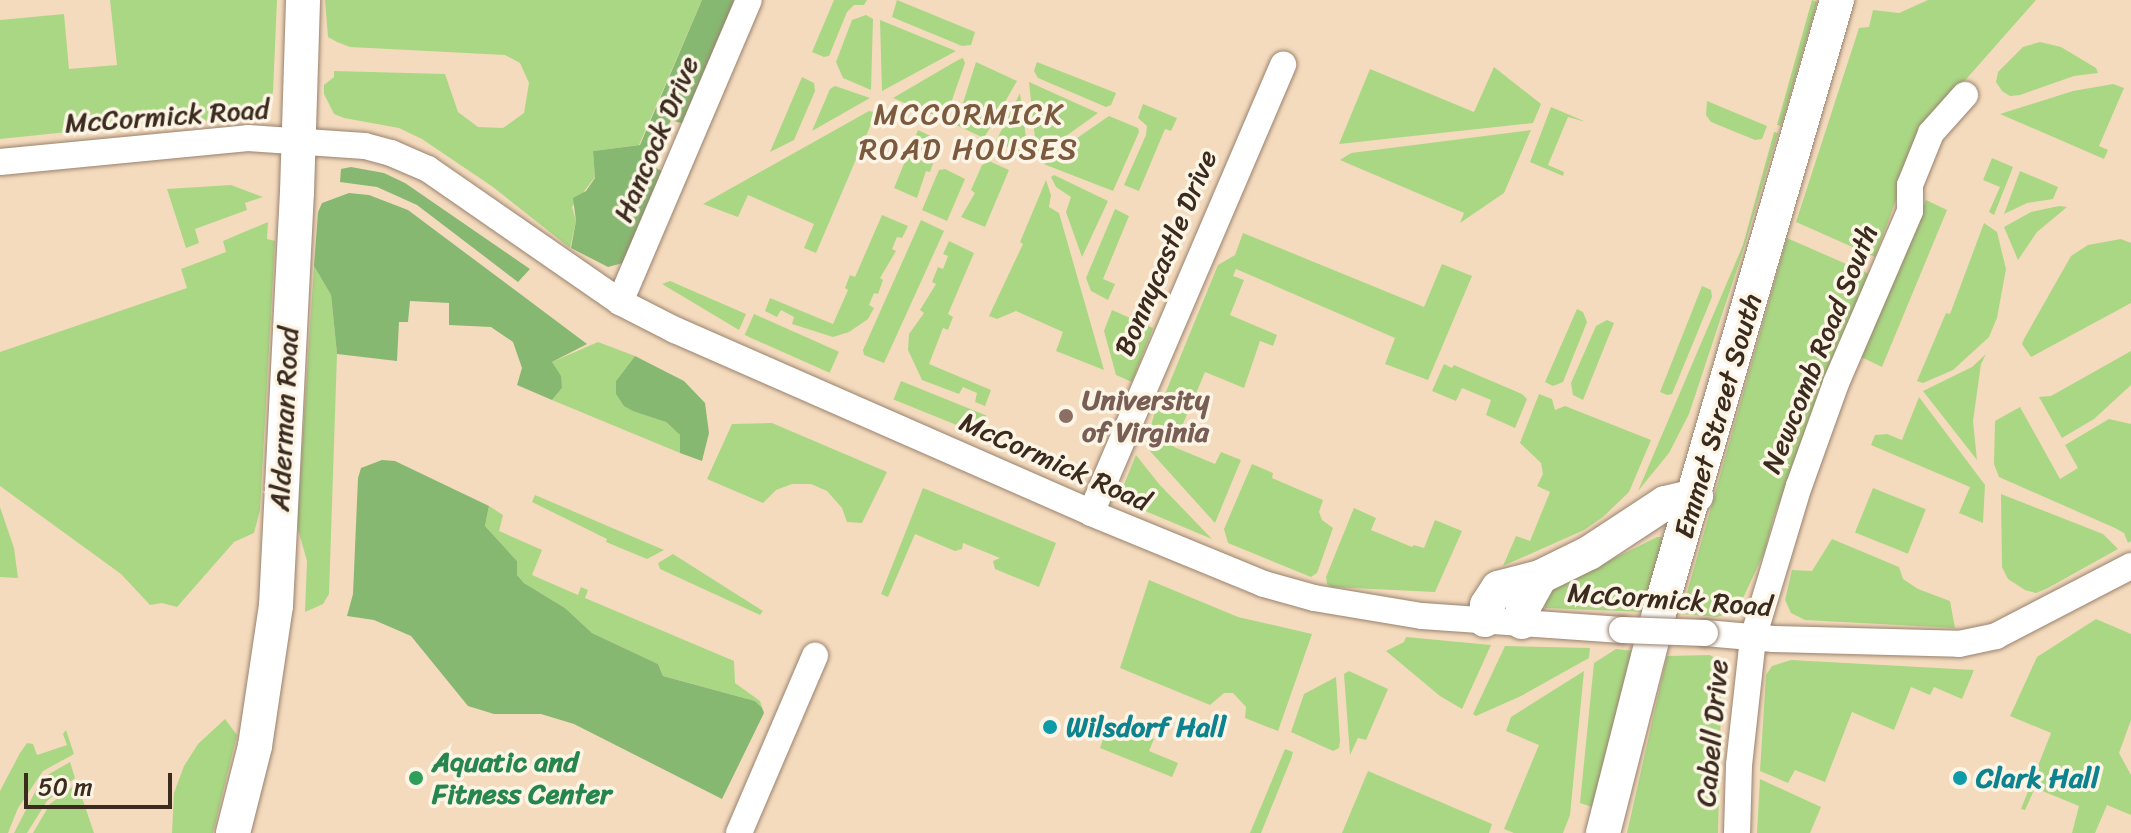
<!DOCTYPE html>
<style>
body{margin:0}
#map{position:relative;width:2131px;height:833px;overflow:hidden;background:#f5dbbe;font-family:Sriracha,sans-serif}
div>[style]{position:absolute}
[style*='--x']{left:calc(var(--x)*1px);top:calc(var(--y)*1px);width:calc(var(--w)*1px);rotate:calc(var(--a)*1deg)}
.green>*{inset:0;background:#aad784;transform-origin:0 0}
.forest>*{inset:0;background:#87b872}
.roads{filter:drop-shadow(0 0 2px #98826e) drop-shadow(0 0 2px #98826e)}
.minor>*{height:26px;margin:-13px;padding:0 13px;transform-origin:13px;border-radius:13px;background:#fff}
.major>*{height:34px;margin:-17px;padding:0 17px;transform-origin:17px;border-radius:17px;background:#fff}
.bridges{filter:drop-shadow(0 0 2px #98826e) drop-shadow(0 0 2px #98826e)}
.minor-bridge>*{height:26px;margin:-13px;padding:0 13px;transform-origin:13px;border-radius:13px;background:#fff}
.dots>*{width:22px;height:22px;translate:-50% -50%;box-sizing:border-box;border:4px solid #fcf5e5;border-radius:50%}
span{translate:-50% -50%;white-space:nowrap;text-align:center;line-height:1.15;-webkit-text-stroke:7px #fcf5e5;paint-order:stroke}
.street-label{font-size:28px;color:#3b2a1e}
.education-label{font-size:28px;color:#785e54;font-weight:700}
.left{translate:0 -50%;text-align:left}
.culture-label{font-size:28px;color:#0d838f;font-weight:700}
.leisure-label{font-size:28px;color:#27864d;font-weight:700}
.neighbourhood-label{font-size:30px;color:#7b5a3f;letter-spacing:2px}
.scale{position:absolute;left:24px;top:773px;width:148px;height:36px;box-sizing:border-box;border:4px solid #3b2a1e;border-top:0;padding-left:10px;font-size:24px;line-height:28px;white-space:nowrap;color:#3b2a1e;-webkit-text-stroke:6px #fcf5e5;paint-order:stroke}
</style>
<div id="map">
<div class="green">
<div style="clip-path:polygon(110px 0,277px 0,273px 92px,265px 110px,246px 122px,185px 120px,0 139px,0 20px,64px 14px,69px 69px,117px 65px)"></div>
<div style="clip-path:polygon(325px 0,702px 0,639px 145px,593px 151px,595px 177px,572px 207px,576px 221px,570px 248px,493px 187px,422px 139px,399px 128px,344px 118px,334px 114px,324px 94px,324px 85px,334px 77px,334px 71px,445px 74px,458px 112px,478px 127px,503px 128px,524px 113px,529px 83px,520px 63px,505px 55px,350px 47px,337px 42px,328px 37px)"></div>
<div style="clip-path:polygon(834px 0,867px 0,864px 5px,854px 5px,847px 12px,829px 56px,824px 57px,812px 52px)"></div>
<div style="clip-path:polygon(897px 0,975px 32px,971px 45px,962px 46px,892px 17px)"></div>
<div style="clip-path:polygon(1812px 0,1817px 2px,1781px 126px,1777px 125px)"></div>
<div style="clip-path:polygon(1928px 0,2036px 0,1938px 111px,1914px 151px,1875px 257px,1796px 222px,1859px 28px,1869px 27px,1873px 10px,1899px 13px)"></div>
<div style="clip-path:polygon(866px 15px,873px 19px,871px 90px,843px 78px,836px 62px,852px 20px)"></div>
<div style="clip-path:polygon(880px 20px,956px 51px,882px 91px)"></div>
<div style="clip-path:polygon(2040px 42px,2061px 47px,2096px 68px,2098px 73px,2074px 76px,2020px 95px,2010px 96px,2002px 91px,1996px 82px,1998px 72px,2023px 47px)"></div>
<div style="clip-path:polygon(958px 60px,963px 58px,965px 63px,945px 120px,893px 98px)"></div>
<div style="clip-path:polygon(976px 62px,1017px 81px,984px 138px,956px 125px)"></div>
<div style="clip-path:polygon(1037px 62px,1116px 93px,1111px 105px,1106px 107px,1038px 78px,1034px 71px)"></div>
<div style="clip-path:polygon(1494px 67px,1541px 104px,1533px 123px,1339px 144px,1370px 69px,1474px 112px)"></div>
<div style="clip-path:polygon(802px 77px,814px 83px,815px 91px,794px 140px,770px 152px)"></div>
<div style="clip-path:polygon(1029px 82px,1098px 113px,1037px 157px)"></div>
<div style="clip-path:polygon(2113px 84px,2124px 88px,2099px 146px,2108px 150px,2104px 159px,2000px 114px,2073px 91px)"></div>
<div style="clip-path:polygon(835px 86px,870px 98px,812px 131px,830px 89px)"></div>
<div style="clip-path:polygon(1020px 93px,1028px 153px,1023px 155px,996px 141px)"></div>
<div style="clip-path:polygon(1707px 101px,1767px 126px,1762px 139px,1755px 140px,1711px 122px,1706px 115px)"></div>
<div style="clip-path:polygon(1143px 104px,1177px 118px,1171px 131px,1165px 129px,1139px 191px,1124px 185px,1146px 135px,1147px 126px,1138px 118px)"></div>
<div style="clip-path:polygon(1551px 107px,1586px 122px,1568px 117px,1548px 165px,1564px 172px,1563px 176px,1530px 162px)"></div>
<div style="clip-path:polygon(869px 111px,875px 112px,875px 115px,816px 253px,804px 248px,814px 224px,748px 195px,738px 217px,703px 204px)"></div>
<div style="clip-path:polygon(1109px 116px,1138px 128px,1139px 132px,1113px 191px,1041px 163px)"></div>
<div style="clip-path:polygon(918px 130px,941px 141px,930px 172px,926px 171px,917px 198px,894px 188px)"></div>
<div style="clip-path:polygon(1531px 130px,1504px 193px,1460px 223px,1464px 213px,1340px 160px,1351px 153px)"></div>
<div style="clip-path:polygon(1774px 132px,1778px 133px,1742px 254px,1689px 414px,1669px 453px,1638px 491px,1743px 245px)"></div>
<div style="clip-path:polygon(1992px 158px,2013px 167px,1994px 215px,1989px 212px,2000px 187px,1983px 180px)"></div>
<div style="clip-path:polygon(989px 161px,1009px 170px,985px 227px,961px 217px,975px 193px,971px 190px,982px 165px)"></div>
<div style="clip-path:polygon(945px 169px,965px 179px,947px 221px,922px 210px,939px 170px)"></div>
<div style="clip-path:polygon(2020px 171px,2058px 187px,2053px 199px,2027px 203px,2004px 214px)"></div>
<div style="clip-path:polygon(1054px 175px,1108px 201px,1082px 257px,1066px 212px,1071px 197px,1056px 187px,1051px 177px)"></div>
<div style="clip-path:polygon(1046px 180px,1051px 195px,1049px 207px,1059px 213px,1104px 370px,1056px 351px,1063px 332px,1016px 311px,997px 319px,989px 316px,1023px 244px,1020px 242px)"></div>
<div style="clip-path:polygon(231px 185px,263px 197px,245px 203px,247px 210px,195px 229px,199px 243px,186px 248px,167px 189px)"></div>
<div style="clip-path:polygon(1926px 200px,1947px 210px,1882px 367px,1857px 355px)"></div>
<div style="clip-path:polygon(2059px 206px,2067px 207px,2037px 232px,2018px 260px,2004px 227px,2031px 212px)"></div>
<div style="clip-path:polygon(1115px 209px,1129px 216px,1103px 279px,1115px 284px,1108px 300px,1091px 291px,1086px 278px)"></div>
<div style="clip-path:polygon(882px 215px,908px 226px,902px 238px,897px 237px,892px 249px,896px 251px,880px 278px,883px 280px,878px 294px,874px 293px,869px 305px,874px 308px,868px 319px,849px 332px,833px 337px,792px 324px,794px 317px,781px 310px,777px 317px,765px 311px,770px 298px,833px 324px,848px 290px,845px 288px,850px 275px,855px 277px)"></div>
<div style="clip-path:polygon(921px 220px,944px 231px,884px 363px,864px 355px,863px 350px)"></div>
<div style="clip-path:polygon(268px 222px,267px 239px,275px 241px,260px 510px,254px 533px,234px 542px,177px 607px,162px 603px,150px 605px,121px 574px,0 486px,0 352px,187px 288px,181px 269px,226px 252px,223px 241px)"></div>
<div style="clip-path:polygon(1984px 223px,1997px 232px,2006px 269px,1997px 318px,1989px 337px,1953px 370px,1923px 383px,1917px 381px,1946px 313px,1950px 314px)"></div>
<div style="clip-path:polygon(1243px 233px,1424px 307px,1442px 264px,1472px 276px,1428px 380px,1385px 364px,1395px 338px,1236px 269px,1233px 276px,1244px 280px,1230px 315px,1277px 335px,1273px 346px,1260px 341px,1244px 388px,1205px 372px,1192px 403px,1165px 394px,1218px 265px,1235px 255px)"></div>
<div style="clip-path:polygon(1787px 238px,1869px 274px,1774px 516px,1764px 553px,1737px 611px,1717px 617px,1681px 614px)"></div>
<div style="clip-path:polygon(2121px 239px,2131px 243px,2131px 303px,2031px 357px,2022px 344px,2024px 339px,2071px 256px,2088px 245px)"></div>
<div style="clip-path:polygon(949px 241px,974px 253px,948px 314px,953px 317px,948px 330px,943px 328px,929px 364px,991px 390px,985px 406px,975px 402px,977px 393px,963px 387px,959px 394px,922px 380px,908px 350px,909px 334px,924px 313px,920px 310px,936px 284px,932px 282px,938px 267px,943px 269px,948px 256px,943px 254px)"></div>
<div style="clip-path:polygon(314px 266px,331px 295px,337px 354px,329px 594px,323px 604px,305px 612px,307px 561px,297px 526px)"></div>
<div style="clip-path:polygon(670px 281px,746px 314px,739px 330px,662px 284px)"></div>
<div style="clip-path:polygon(1702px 286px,1711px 290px,1712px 297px,1672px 394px,1667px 395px,1660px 392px)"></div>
<div style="clip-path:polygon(1577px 309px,1583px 312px,1587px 322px,1563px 382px,1553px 386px,1545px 382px)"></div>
<div style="clip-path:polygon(1112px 310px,1153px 328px,1132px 382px,1116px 375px,1104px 331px)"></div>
<div style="left:754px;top:314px;width:93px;height:23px;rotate:24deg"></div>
<div style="clip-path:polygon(1607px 320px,1614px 323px,1583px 400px,1573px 395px,1571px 383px,1596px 326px)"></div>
<div style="clip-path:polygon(598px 342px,635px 356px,616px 381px,651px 416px,666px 422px,680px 435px,680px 453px,552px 400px,562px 388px,552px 362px)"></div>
<div style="clip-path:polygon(2131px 351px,2131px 385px,2094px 419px,2062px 438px,2039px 397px,2051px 396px)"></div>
<div style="clip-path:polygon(1986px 354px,1981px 364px,1973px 421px,1977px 460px,1923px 391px,1972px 367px)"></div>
<div style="clip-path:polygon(1444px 364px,1452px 368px,1454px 365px,1522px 394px,1527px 399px,1515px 428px,1486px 415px,1491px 400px,1462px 388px,1456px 401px,1432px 391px)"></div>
<div style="left:901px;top:381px;width:92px;height:20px;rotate:22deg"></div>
<div style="clip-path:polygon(1539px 394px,1552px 399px,1555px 410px,1565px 406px,1651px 440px,1629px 492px,1603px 517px,1584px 530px,1503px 566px,1516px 536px,1530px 541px,1550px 492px,1537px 486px,1543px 474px,1541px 463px,1520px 443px)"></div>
<div style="clip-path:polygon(1919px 397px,1985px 485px,1983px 523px,1959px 513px,1970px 487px,1871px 445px,1875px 435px,1887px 434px,1902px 440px)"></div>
<div style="clip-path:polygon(1158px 402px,1187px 414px,1174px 447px,1215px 464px,1221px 452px,1241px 460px,1215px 523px,1150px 451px,1146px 442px)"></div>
<div style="clip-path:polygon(2020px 407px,2060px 479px,2078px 468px,2065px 445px,2109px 419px,2131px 424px,2131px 541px,2128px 543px,2124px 533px,2115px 528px,1999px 477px,1994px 464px,1995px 421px)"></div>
<div style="clip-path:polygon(772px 423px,887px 472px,862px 523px,847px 522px,842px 508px,827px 491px,811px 484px,792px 484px,776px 490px,763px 503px,707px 479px,732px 424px)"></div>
<div style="clip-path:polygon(1136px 455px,1159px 484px,1212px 539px,1126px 503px,1121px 492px)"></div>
<div style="clip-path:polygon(1252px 464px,1273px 473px,1272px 478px,1323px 500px,1319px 512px,1322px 520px,1333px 528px,1317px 573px,1311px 577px,1228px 543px,1224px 529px)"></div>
<div style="clip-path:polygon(923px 488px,1056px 543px,1039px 587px,995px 569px,993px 561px,1000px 558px,963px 543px,962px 549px,955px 551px,915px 534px,888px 597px,881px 594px)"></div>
<div style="left:1873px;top:488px;width:57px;height:48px;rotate:22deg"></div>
<div style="clip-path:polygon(2001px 494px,2103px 534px,2118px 549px,2046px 589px,2036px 593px,2025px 590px,2008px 579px,2002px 567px)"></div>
<div style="clip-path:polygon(535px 495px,664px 550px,647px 559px,606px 542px,607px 539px,532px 502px)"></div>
<div style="clip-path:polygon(489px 506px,503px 515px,499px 531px,542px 550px,532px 575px,578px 595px,581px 587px,588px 590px,585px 598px,734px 661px,735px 683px,760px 701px,764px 713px,755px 701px,663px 676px,658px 664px,592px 633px,565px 608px,524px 583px,517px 575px,517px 561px,485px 526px)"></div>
<div style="clip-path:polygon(0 507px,14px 548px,18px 578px,0 577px)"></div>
<div style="clip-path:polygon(1354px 508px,1376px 518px,1371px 530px,1412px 547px,1414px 545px,1424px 548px,1435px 520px,1462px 531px,1435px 592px,1332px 587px,1327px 584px,1326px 577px)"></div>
<div style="clip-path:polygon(1657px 537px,1665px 537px,1644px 612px,1545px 608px,1544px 601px,1551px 590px)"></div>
<div style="clip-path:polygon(1832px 539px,1899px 567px,1903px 579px,1918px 589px,1950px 601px,1955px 628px,1805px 620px,1791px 613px,1785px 600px,1792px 570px,1812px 571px)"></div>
<div style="clip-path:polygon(673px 554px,763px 611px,760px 615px,660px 569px,658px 563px)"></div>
<div style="clip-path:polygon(1149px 580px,1238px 617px,1312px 634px,1278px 731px,1245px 718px,1246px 707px,1233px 693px,1224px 693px,1210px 705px,1120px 668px)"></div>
<div style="clip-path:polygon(2096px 619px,2131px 634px,2131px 720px,2119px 753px,2131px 775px,2131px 815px,2107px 805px,2095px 833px,2072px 833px,2079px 806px,2035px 788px,2025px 810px,2021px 809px,2051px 733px,2010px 716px,2037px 657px)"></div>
<div style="clip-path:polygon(1406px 637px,1491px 645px,1462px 709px,1440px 696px,1386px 651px,1404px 642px)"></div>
<div style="clip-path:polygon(1505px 646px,1590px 648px,1589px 658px,1521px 696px,1476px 716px,1473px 714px)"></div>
<div style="clip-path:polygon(1616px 649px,1633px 651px,1595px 808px,1580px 803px,1594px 663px)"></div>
<div style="clip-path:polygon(1710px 655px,1722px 662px,1718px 833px,1627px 833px,1667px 656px)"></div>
<div style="clip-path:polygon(1791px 660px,1974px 670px,1962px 699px,1934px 687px,1930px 695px,1911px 687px,1894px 730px,1852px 712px,1825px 782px,1795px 770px,1788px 783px,1760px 771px,1766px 675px,1772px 666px)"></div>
<div style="clip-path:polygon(1349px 671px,1388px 689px,1366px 740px,1358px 738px,1350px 755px,1344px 674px)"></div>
<div style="clip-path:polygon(1584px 671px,1570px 815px,1563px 833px,1514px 833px,1504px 829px,1539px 745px,1506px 731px,1511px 717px)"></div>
<div style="clip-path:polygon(1336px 677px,1340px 741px,1339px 748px,1333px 751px,1291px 732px,1304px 694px)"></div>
<div style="clip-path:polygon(225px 719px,237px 735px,213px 833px,172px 833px,174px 793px,184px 766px,198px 744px)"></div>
<div style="clip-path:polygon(1110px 720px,1154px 739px,1149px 751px,1178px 763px,1172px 777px,1100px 748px)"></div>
<div style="clip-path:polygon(66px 730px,74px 754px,43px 771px,18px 808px,8px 833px,0 833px,0 791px,20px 753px,27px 743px,33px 744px,37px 755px,67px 745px,63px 734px)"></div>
<div style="clip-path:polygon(1285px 749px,1293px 752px,1291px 759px,1261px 833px,1250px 833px)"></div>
<div style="clip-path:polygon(70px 762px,75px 778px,47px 801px,27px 833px,14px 833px,36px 790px,49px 774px)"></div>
<div style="clip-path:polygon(1368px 771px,1492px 824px,1489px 833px,1342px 833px)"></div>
<div style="clip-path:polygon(1760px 779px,1821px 807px,1810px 833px,1757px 833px)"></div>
<div style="clip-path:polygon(77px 783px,94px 833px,33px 833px,50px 804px)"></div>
</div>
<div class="forest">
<div style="clip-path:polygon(702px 0,736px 0,687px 125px,671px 120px,652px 166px,666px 173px,623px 263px,608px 267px,571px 248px,576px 221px,573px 198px,586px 191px,595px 178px,593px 151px,640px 145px)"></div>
<div style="clip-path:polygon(351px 167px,384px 173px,405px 183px,530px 269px,518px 282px,417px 205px,377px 187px,340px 182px,341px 169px)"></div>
<div style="clip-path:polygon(349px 193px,369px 195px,408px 210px,587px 344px,552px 362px,561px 376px,562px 388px,552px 400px,517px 385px,522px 368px,513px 342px,491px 327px,449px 325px,449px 303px,410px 301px,408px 322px,399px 322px,397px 361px,337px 354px,331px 295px,314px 266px,318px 212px,322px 203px)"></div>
<div style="clip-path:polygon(635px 356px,684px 381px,705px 403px,709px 433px,702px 461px,680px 453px,680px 435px,666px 422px,633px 411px,624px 406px,616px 394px,616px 381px)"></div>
<div style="clip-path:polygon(382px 460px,395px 461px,489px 506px,485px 526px,517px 561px,517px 575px,524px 583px,565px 608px,592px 633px,658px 664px,663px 676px,755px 701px,762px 708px,764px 713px,722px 799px,574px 724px,541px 714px,494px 714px,468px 706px,411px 636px,374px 620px,347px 616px,353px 594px,358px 478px,361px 468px)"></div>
</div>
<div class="roads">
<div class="minor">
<div style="--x:0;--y:162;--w:249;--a:-5.5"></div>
<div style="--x:248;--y:138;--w:117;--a:3.9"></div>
<div style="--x:365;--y:146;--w:27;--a:15"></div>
<div style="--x:391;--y:153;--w:40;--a:23.4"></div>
<div style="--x:428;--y:169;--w:234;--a:34.7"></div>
<div style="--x:620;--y:302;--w:62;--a:27"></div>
<div style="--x:675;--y:330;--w:454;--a:23.7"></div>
<div style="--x:1091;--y:513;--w:187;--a:22.3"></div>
<div style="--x:1264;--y:584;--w:52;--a:15.6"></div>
<div style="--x:1314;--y:598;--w:109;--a:9.5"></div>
<div style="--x:1422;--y:616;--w:200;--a:4"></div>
<div style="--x:620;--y:302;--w:328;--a:-66.9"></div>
<div style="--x:1091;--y:513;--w:488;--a:-66.8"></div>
<div style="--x:1705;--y:633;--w:69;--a:5"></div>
<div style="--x:1774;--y:639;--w:185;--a:1.5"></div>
<div style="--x:1959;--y:644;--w:38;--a:-12"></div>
<div style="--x:1996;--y:636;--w:152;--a:-27.4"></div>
<div style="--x:739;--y:833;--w:193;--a:-66.8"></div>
<div style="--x:1737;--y:833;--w:68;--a:-88.3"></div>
<div style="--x:1739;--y:765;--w:128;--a:-83.7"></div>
<div style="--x:1753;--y:638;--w:159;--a:-73.2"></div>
<div style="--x:1799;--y:486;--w:109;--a:-70.2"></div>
<div style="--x:1836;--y:383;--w:187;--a:-66.7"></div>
<div style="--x:1910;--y:211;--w:26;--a:-90"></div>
<div style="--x:1910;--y:185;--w:56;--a:-68"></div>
<div style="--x:1931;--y:133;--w:51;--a:-48.2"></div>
</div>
<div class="major">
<div style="--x:1485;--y:620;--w:15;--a:-82"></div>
<div style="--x:1487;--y:605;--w:20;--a:-57"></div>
<div style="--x:1498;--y:588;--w:43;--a:-14.7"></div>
<div style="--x:1540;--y:577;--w:55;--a:-26.1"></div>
<div style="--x:1589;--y:553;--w:91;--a:-33.3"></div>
<div style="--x:1665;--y:503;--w:32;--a:-13"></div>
<div style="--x:1522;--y:622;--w:14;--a:-86"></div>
<div style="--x:1523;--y:608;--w:35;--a:-61"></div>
<div style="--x:233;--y:833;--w:90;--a:-75.8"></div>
<div style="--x:255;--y:746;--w:142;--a:-81.5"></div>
<div style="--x:276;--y:606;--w:415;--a:-87.1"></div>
<div style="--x:297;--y:192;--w:192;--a:-88.2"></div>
<div style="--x:1603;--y:833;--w:230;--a:-75.7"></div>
<div style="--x:1660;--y:610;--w:635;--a:-73.82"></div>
</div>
</div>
<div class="bridges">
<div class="minor-bridge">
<div style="--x:1622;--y:630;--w:83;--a:2.1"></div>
</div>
</div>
<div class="dots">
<div style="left:1066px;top:416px;background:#8d6e63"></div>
<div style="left:1050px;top:727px;background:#0f9aa8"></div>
<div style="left:416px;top:778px;background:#2e9e5b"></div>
<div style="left:1960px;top:778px;background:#0f9aa8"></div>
</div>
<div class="street-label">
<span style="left:167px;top:116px;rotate:-4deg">McCormick Road</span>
<span style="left:656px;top:139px;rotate:-67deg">Hancock Drive</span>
<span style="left:1166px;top:253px;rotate:-67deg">Bonnycastle Drive</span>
<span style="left:1820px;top:349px;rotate:-68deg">Newcomb Road South</span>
<span style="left:1718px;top:416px;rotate:-74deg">Emmet Street South</span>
<span style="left:284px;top:419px;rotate:-87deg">Alderman Road</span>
<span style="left:1055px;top:462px;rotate:24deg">McCormick Road</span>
<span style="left:1670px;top:600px;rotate:4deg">McCormick Road</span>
<span style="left:1712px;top:733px;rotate:-85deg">Cabell Drive</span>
</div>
<div class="education-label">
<span class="left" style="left:1082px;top:416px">University<br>of Virginia</span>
</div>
<div class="culture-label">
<span class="left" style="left:1066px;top:727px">Wilsdorf Hall</span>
<span class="left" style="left:1976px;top:778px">Clark Hall</span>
</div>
<div class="leisure-label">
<span class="left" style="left:432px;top:778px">Aquatic and<br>Fitness Center</span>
</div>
<div class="neighbourhood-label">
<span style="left:969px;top:131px">MCCORMICK<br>ROAD HOUSES</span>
</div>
<div class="scale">50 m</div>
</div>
